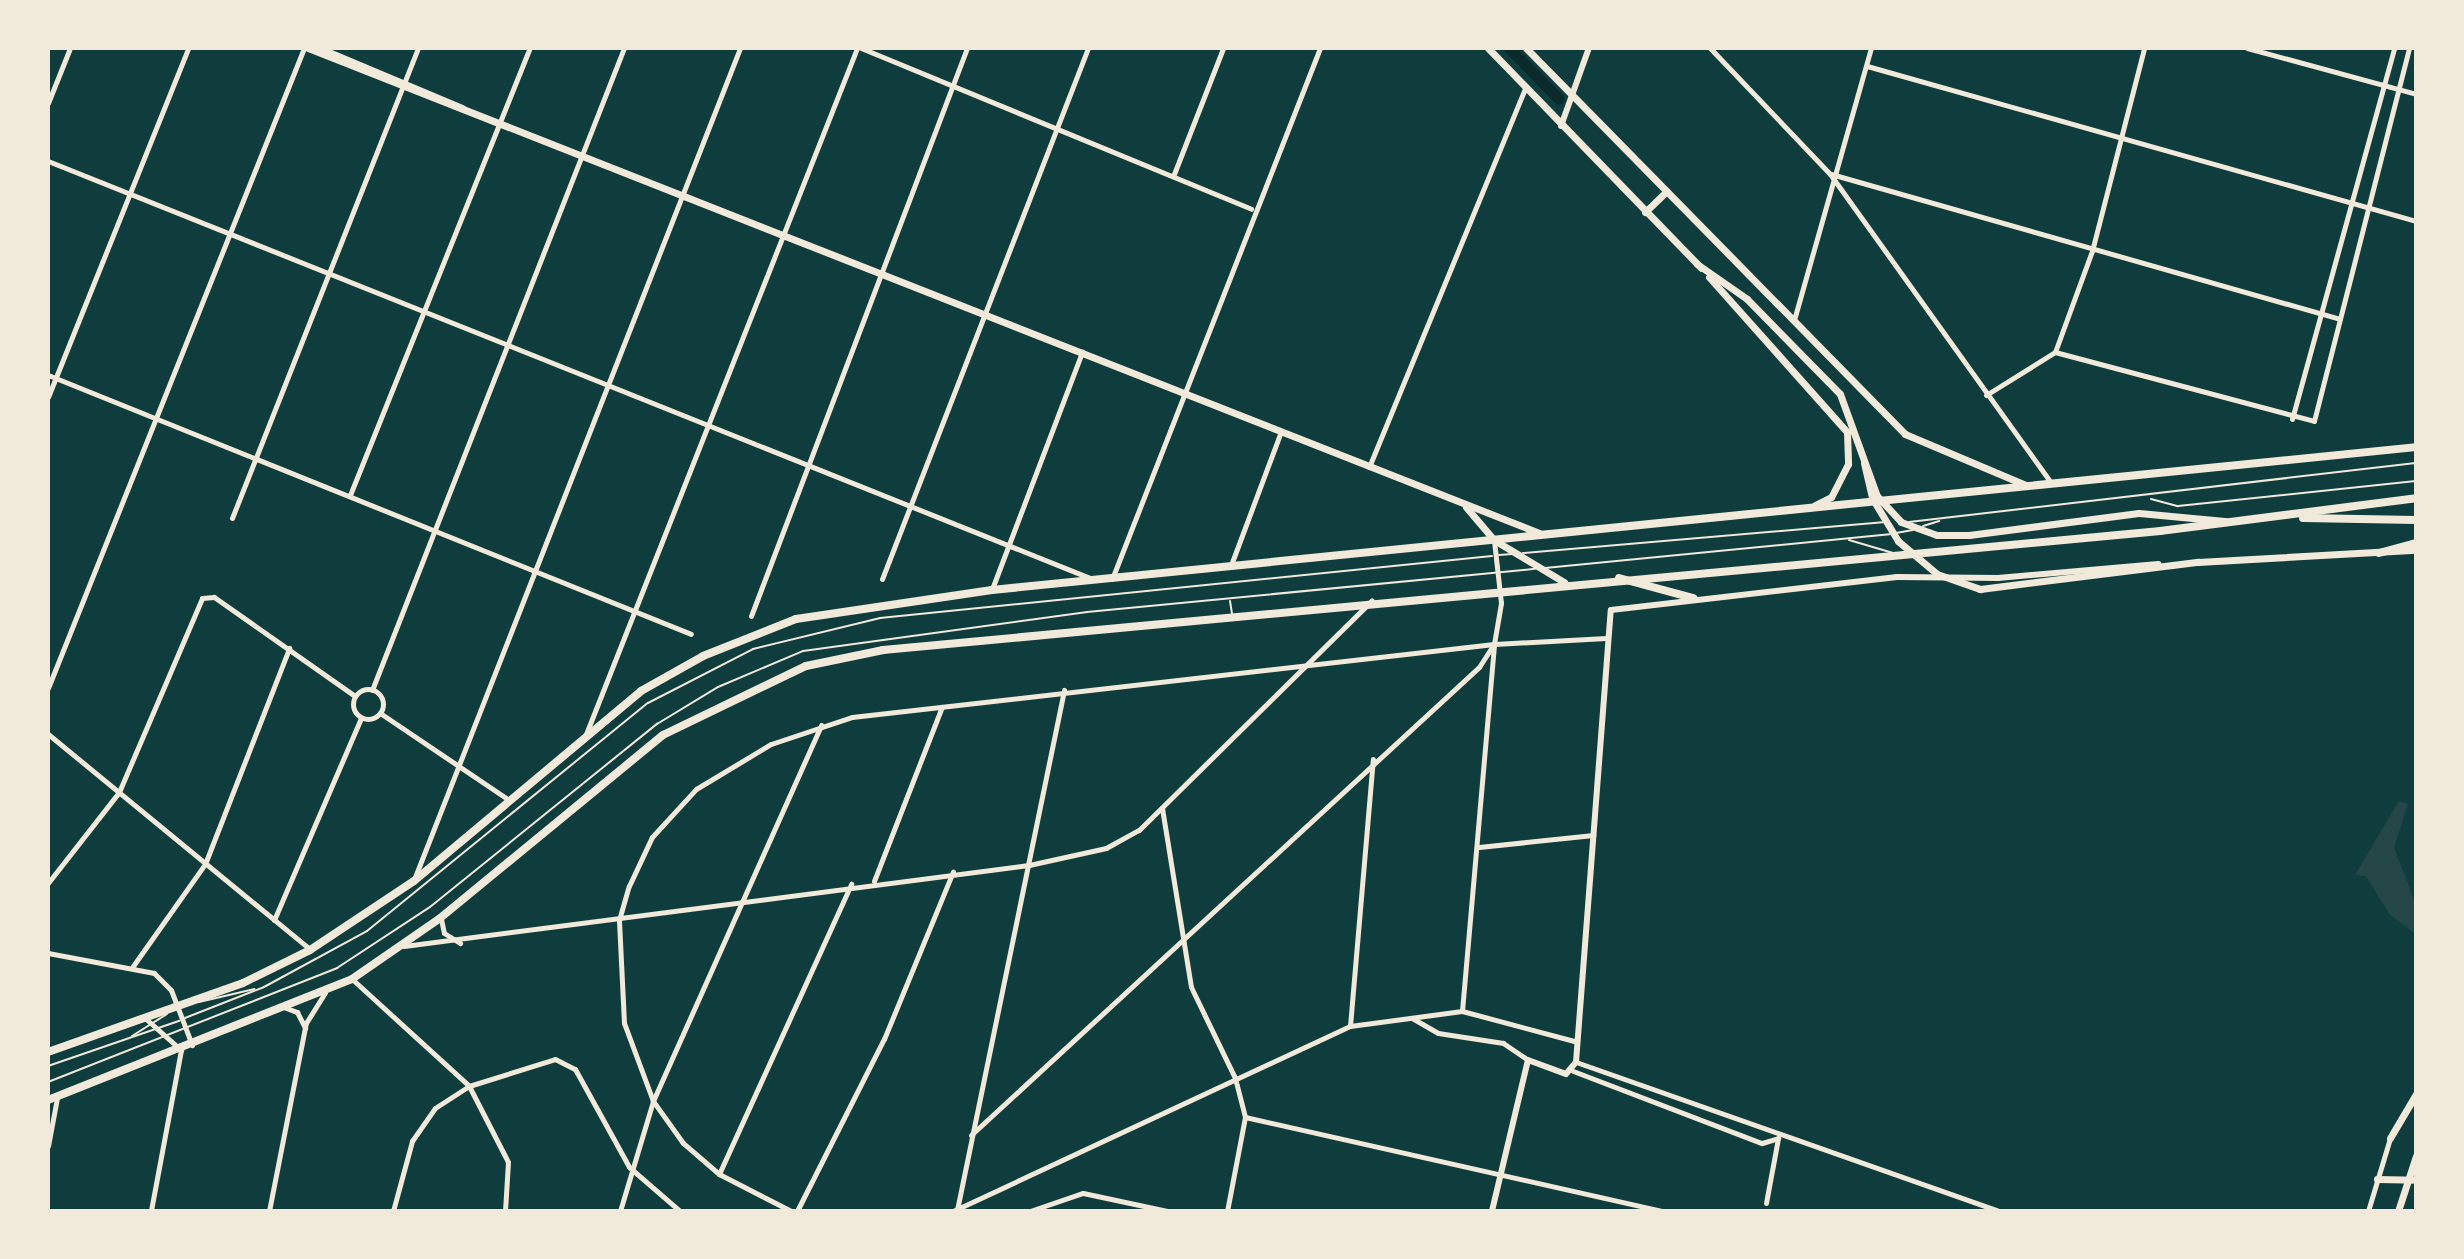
<!DOCTYPE html>
<style>
body{margin:0}
#map{position:relative;width:2464px;height:1259px;overflow:hidden;background:#0f3d3e;font-family:Commissioner,sans-serif}
div>[style]{position:absolute}
[style*='--x']{left:calc(var(--x)*1px);top:calc(var(--y)*1px);width:calc(var(--w)*1px);rotate:calc(var(--a)*1deg)}
.green>*{inset:0;background:#244646}
.canal>*{height:11px;margin:-5.5px;padding:0 5.5px;transform-origin:5.5px;border-radius:5.5px;background:#0a2a2b}
.service>*{height:2px;margin:-1px;padding:0 1px;transform-origin:1px;border-radius:1px;background:#f1e9da}
.minor>*{height:5px;margin:-2.5px;padding:0 2.5px;transform-origin:2.5px;border-radius:2.5px;background:#f1e9da}
.minor>.ring{margin:-2.5px;padding:0;box-sizing:content-box;background:none;border:5px solid #f1e9da;border-radius:50%}
.tertiary>*{height:6px;margin:-3px;padding:0 3px;transform-origin:3px;border-radius:3px;background:#f1e9da}
.secondary>*{height:7px;margin:-3.5px;padding:0 3.5px;transform-origin:3.5px;border-radius:3.5px;background:#f1e9da}
.trunk>*{height:8px;margin:-4px;padding:0 4px;transform-origin:4px;border-radius:4px;background:#f1e9da}
span{translate:-50% -50%;white-space:nowrap;text-align:center;line-height:1.15;-webkit-text-stroke:7px #f1e9da;paint-order:stroke}
.frame{position:absolute;inset:0;border:50px solid #f1e9da;pointer-events:none}
</style>
<div id="map">
<div class="green">
<div style="clip-path:polygon(2399px 801px,2408px 804px,2394px 848px,2416px 904px,2416px 934px,2390px 915px,2366px 876px,2355px 875px)"></div>
</div>
<div class="canal">
<div style="--x:1509;--y:48;--w:71;--a:45.6"></div>
</div>
<div class="service">
<div style="--x:2151;--y:499;--w:28;--a:15"></div>
<div style="--x:2178;--y:506;--w:239;--a:-6"></div>
<div style="--x:1909;--y:522;--w:510;--a:-6.64"></div>
<div style="--x:1923;--y:526;--w:17;--a:-17"></div>
<div style="--x:1896;--y:533;--w:17;--a:-10"></div>
<div style="--x:1849;--y:540;--w:46;--a:16.5"></div>
<div style="--x:1523;--y:553;--w:361;--a:-4.9"></div>
<div style="--x:1499;--y:555;--w:13;--a:-4"></div>
<div style="--x:1545;--y:568;--w:346;--a:-5.6"></div>
<div style="--x:1230;--y:601;--w:13;--a:81"></div>
<div style="--x:199;--y:1002;--w:57;--a:-13.1"></div>
<div style="--x:185;--y:1018;--w:85;--a:-21.4"></div>
<div style="--x:264;--y:987;--w:117;--a:-28.5"></div>
<div style="--x:367;--y:931;--w:362;--a:-39.1"></div>
<div style="--x:648;--y:703;--w:118;--a:-27.2"></div>
<div style="--x:753;--y:649;--w:131;--a:-13.7"></div>
<div style="--x:880;--y:618;--w:615;--a:-5.78"></div>
<div style="--x:132;--y:1036;--w:41;--a:-32.2"></div>
<div style="--x:48;--y:1066;--w:139;--a:-19"></div>
<div style="--x:48;--y:1082;--w:311;--a:-21.5"></div>
<div style="--x:337;--y:968;--w:111;--a:-33.3"></div>
<div style="--x:430;--y:907;--w:292;--a:-38.9"></div>
<div style="--x:657;--y:724;--w:71;--a:-31.2"></div>
<div style="--x:718;--y:687;--w:92;--a:-23"></div>
<div style="--x:803;--y:651;--w:287;--a:-7.8"></div>
<div style="--x:1087;--y:612;--w:450;--a:-5.5"></div>
</div>
<div class="minor">
<div style="--x:861;--y:48;--w:422;--a:22.4"></div>
<div style="--x:1710;--y:48;--w:174;--a:46.4"></div>
<div style="--x:1830;--y:174;--w:380;--a:54.4"></div>
<div style="--x:2247;--y:48;--w:175;--a:15.2"></div>
<div style="--x:1867;--y:66;--w:570;--a:15.77"></div>
<div style="--x:48;--y:103;--w:59;--a:-68.2"></div>
<div style="--x:48;--y:161;--w:1122;--a:21.81"></div>
<div style="--x:1174;--y:174;--w:135;--a:-68.7"></div>
<div style="--x:1831;--y:174;--w:529;--a:15.9"></div>
<div style="--x:1794;--y:320;--w:283;--a:-74.2"></div>
<div style="--x:2055;--y:352;--w:268;--a:14.9"></div>
<div style="--x:2314;--y:421;--w:385;--a:-75.7"></div>
<div style="--x:48;--y:375;--w:693;--a:21.94"></div>
<div style="--x:1986;--y:395;--w:81;--a:-31.9"></div>
<div style="--x:2055;--y:352;--w:108;--a:-69.9"></div>
<div style="--x:2092;--y:251;--w:210;--a:-75.6"></div>
<div style="--x:48;--y:397;--w:376;--a:-68.1"></div>
<div style="--x:2292;--y:419;--w:385;--a:-74.6"></div>
<div style="--x:1369;--y:467;--w:411;--a:-67.6"></div>
<div style="--x:350;--y:495;--w:482;--a:-68.1"></div>
<div style="--x:232;--y:518;--w:505;--a:-68.41"></div>
<div style="--x:1231;--y:565;--w:143;--a:-69.5"></div>
<div style="--x:882;--y:579;--w:570;--a:-68.8"></div>
<div style="--x:1112;--y:579;--w:570;--a:-68.61"></div>
<div style="--x:992;--y:589;--w:254;--a:-69.2"></div>
<div style="--x:751;--y:616;--w:608;--a:-69.18"></div>
<div style="--x:48;--y:688;--w:689;--a:-68.2"></div>
<div class="ring" style="left:353px;top:689px;width:25px;height:25px"></div>
<div style="--x:372;--y:690;--w:690;--a:-68.57"></div>
<div style="--x:380;--y:713;--w:152;--a:34"></div>
<div style="--x:48;--y:734;--w:339;--a:39.4"></div>
<div style="--x:586;--y:734;--w:738;--a:-68.44"></div>
<div style="--x:1162;--y:808;--w:181;--a:80.8"></div>
<div style="--x:1191;--y:987;--w:101;--a:64.2"></div>
<div style="--x:1235;--y:1078;--w:40;--a:75.6"></div>
<div style="--x:1245;--y:1117;--w:96;--a:100.8"></div>
<div style="--x:1479;--y:847;--w:115;--a:-6"></div>
<div style="--x:415;--y:877;--w:890;--a:-68.59"></div>
<div style="--x:874;--y:881;--w:187;--a:-68.7"></div>
<div style="--x:48;--y:883;--w:115;--a:-52"></div>
<div style="--x:119;--y:792;--w:211;--a:-66.8"></div>
<div style="--x:202;--y:598;--w:12;--a:-5"></div>
<div style="--x:214;--y:597;--w:172;--a:35.1"></div>
<div style="--x:441;--y:919;--w:14;--a:78"></div>
<div style="--x:444;--y:933;--w:19;--a:32"></div>
<div style="--x:274;--y:920;--w:220;--a:-66.7"></div>
<div style="--x:404;--y:946;--w:630;--a:-7.38"></div>
<div style="--x:1029;--y:865;--w:79;--a:-12.4"></div>
<div style="--x:1106;--y:848;--w:38;--a:-29"></div>
<div style="--x:1139;--y:830;--w:327;--a:-44.6"></div>
<div style="--x:48;--y:953;--w:108;--a:10.7"></div>
<div style="--x:154;--y:973;--w:24;--a:45"></div>
<div style="--x:171;--y:990;--w:59;--a:69.1"></div>
<div style="--x:133;--y:966;--w:125;--a:-54.8"></div>
<div style="--x:205;--y:864;--w:232;--a:-68.7"></div>
<div style="--x:352;--y:979;--w:159;--a:42.4"></div>
<div style="--x:469;--y:1086;--w:85;--a:62.8"></div>
<div style="--x:508;--y:1162;--w:49;--a:93.5"></div>
<div style="--x:286;--y:1008;--w:12;--a:20"></div>
<div style="--x:297;--y:1012;--w:18;--a:63"></div>
<div style="--x:1462;--y:1011;--w:367;--a:-85"></div>
<div style="--x:1412;--y:1018;--w:30;--a:30"></div>
<div style="--x:1438;--y:1033;--w:66;--a:8.7"></div>
<div style="--x:1503;--y:1043;--w:30;--a:34"></div>
<div style="--x:146;--y:1019;--w:47;--a:41.5"></div>
<div style="--x:181;--y:1050;--w:164;--a:100.6"></div>
<div style="--x:1350;--y:1026;--w:268;--a:-85.1"></div>
<div style="--x:1576;--y:1062;--w:448;--a:19.4"></div>
<div style="--x:1573;--y:1071;--w:202;--a:20.9"></div>
<div style="--x:1762;--y:1143;--w:17;--a:-17"></div>
<div style="--x:1245;--y:1117;--w:427;--a:12.7"></div>
<div style="--x:971;--y:1135;--w:691;--a:-42.65"></div>
<div style="--x:1479;--y:667;--w:27;--a:-57"></div>
<div style="--x:1494;--y:644;--w:42;--a:-80.3"></div>
<div style="--x:1501;--y:603;--w:62;--a:-96.4"></div>
<div style="--x:48;--y:1146;--w:49;--a:-79.4"></div>
<div style="--x:719;--y:1174;--w:319;--a:-65.5"></div>
<div style="--x:1766;--y:1203;--w:66;--a:-79.5"></div>
<div style="--x:957;--y:1210;--w:531;--a:-78.37"></div>
<div style="--x:269;--y:1211;--w:192;--a:-78.9"></div>
<div style="--x:306;--y:1023;--w:36;--a:-58"></div>
<div style="--x:393;--y:1211;--w:73;--a:-74.8"></div>
<div style="--x:412;--y:1141;--w:40;--a:-55.1"></div>
<div style="--x:435;--y:1108;--w:40;--a:-32.9"></div>
<div style="--x:469;--y:1086;--w:90;--a:-17.4"></div>
<div style="--x:555;--y:1059;--w:22;--a:27"></div>
<div style="--x:575;--y:1069;--w:112;--a:61.1"></div>
<div style="--x:629;--y:1167;--w:67;--a:40.8"></div>
<div style="--x:620;--y:1211;--w:115;--a:-73.3"></div>
<div style="--x:653;--y:1101;--w:412;--a:-65.9"></div>
<div style="--x:791;--y:1211;--w:81;--a:-152.8"></div>
<div style="--x:719;--y:1174;--w:48;--a:-139.3"></div>
<div style="--x:683;--y:1143;--w:52;--a:-125.5"></div>
<div style="--x:653;--y:1101;--w:83;--a:-110.4"></div>
<div style="--x:624;--y:1023;--w:103;--a:-92.8"></div>
<div style="--x:619;--y:920;--w:35;--a:-74"></div>
<div style="--x:629;--y:886;--w:54;--a:-64.9"></div>
<div style="--x:652;--y:837;--w:65;--a:-47.5"></div>
<div style="--x:696;--y:789;--w:87;--a:-31"></div>
<div style="--x:771;--y:744;--w:85;--a:-18.4"></div>
<div style="--x:852;--y:717;--w:646;--a:-6.49"></div>
<div style="--x:1494;--y:644;--w:112;--a:-3.1"></div>
<div style="--x:797;--y:1211;--w:193;--a:-63.2"></div>
<div style="--x:884;--y:1039;--w:181;--a:-67.6"></div>
<div style="--x:953;--y:1211;--w:438;--a:-25"></div>
<div style="--x:1350;--y:1026;--w:113;--a:-7.6"></div>
<div style="--x:1462;--y:1011;--w:116;--a:15"></div>
<div style="--x:1030;--y:1211;--w:56;--a:-18.8"></div>
<div style="--x:1083;--y:1193;--w:86;--a:12.1"></div>
<div style="--x:2368;--y:1211;--w:76;--a:-73.2"></div>
</div>
<div class="tertiary">
<div style="--x:1561;--y:126;--w:83;--a:-70.3"></div>
<div style="--x:1492;--y:1211;--w:155;--a:-76.6"></div>
<div style="--x:1528;--y:1060;--w:40;--a:20.2"></div>
<div style="--x:1566;--y:1074;--w:16;--a:-50"></div>
<div style="--x:1576;--y:1062;--w:453;--a:-85.6"></div>
<div style="--x:1611;--y:610;--w:288;--a:-6.6"></div>
<div style="--x:1897;--y:577;--w:101;--a:0.6"></div>
<div style="--x:1998;--y:578;--w:161;--a:-5"></div>
</div>
<div class="secondary">
<div style="--x:308;--y:48;--w:1326;--a:21.5"></div>
<div style="--x:319;--y:48;--w:155;--a:22.8"></div>
<div style="--x:1488;--y:48;--w:306;--a:45.9"></div>
<div style="--x:1526;--y:48;--w:541;--a:45.52"></div>
<div style="--x:1905;--y:434;--w:131;--a:22.9"></div>
<div style="--x:1645;--y:212;--w:30;--a:-44"></div>
<div style="--x:1697;--y:264;--w:61;--a:35"></div>
<div style="--x:1747;--y:299;--w:133;--a:45.6"></div>
<div style="--x:1840;--y:394;--w:109;--a:70.1"></div>
<div style="--x:1877;--y:496;--w:35;--a:47"></div>
<div style="--x:1901;--y:522;--w:38;--a:20"></div>
<div style="--x:1937;--y:535;--w:32;--a:0"></div>
<div style="--x:1969;--y:535;--w:171;--a:-7.4"></div>
<div style="--x:2139;--y:513;--w:86;--a:5.3"></div>
<div style="--x:1709;--y:277;--w:208;--a:48.3"></div>
<div style="--x:1847;--y:432;--w:32;--a:88"></div>
<div style="--x:1848;--y:464;--w:37;--a:117"></div>
<div style="--x:1831;--y:497;--w:18;--a:153"></div>
<div style="--x:1864;--y:463;--w:36;--a:77"></div>
<div style="--x:1872;--y:498;--w:50;--a:58.8"></div>
<div style="--x:1898;--y:541;--w:51;--a:40.2"></div>
<div style="--x:1937;--y:574;--w:46;--a:19.2"></div>
<div style="--x:1980;--y:589;--w:220;--a:-7.1"></div>
<div style="--x:2198;--y:562;--w:218;--a:-3.2"></div>
<div style="--x:1466;--y:507;--w:43;--a:49.7"></div>
<div style="--x:1494;--y:540;--w:82;--a:31"></div>
<div style="--x:2390;--y:1138;--w:51;--a:-59.4"></div>
<div style="--x:2377;--y:1179;--w:39;--a:1"></div>
<div style="--x:2398;--y:1211;--w:58;--a:-71.9"></div>
</div>
<div class="trunk">
<div style="--x:2303;--y:518;--w:113;--a:1"></div>
<div style="--x:2379;--y:553;--w:38;--a:-15"></div>
<div style="--x:1619;--y:578;--w:77;--a:15.1"></div>
<div style="--x:48;--y:1052;--w:207;--a:-19.5"></div>
<div style="--x:243;--y:983;--w:75;--a:-26.2"></div>
<div style="--x:310;--y:950;--w:125;--a:-33.6"></div>
<div style="--x:414;--y:881;--w:296;--a:-39.9"></div>
<div style="--x:641;--y:691;--w:71;--a:-29.4"></div>
<div style="--x:703;--y:656;--w:100;--a:-21.7"></div>
<div style="--x:796;--y:619;--w:198;--a:-8.4"></div>
<div style="--x:992;--y:590;--w:1431;--a:-5.73"></div>
<div style="--x:48;--y:1100;--w:327;--a:-21.7"></div>
<div style="--x:352;--y:979;--w:106;--a:-34.6"></div>
<div style="--x:439;--y:919;--w:290;--a:-39.4"></div>
<div style="--x:663;--y:735;--w:159;--a:-25.8"></div>
<div style="--x:806;--y:666;--w:79;--a:-11.7"></div>
<div style="--x:883;--y:650;--w:1283;--a:-5.32"></div>
<div style="--x:2160;--y:531;--w:258;--a:-7.3"></div>
</div>
<div class="frame"></div>
</div>
